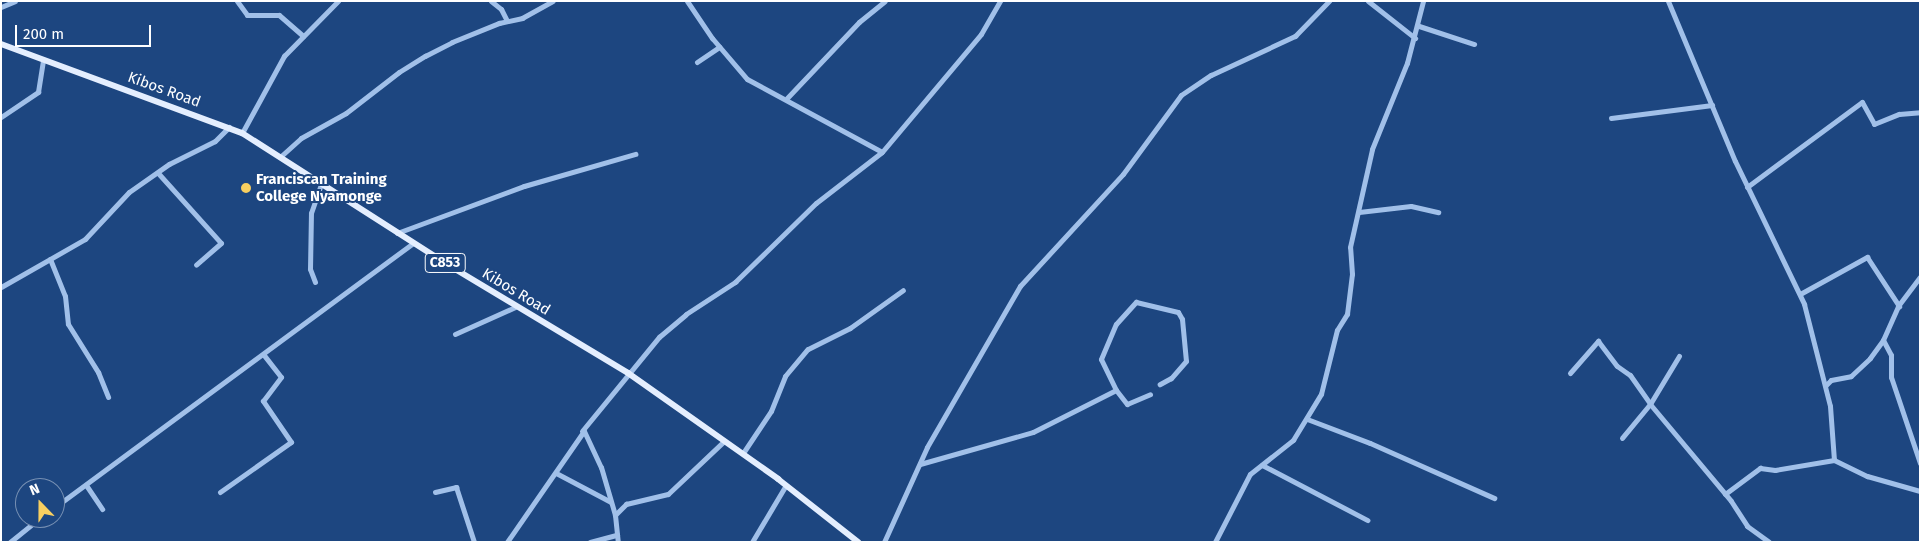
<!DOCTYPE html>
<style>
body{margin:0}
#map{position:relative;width:1921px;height:543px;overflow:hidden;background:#1d4680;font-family:"Fira Sans",sans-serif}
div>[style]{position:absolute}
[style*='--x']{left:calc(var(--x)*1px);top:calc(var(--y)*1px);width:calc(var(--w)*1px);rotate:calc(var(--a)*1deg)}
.minor>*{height:5px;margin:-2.5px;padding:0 2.5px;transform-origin:2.5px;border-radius:2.5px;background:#a1c0e9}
.major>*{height:6px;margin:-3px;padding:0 3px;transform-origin:3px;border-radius:3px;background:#e4eefe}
.dots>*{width:14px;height:14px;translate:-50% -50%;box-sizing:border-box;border:2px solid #1d4680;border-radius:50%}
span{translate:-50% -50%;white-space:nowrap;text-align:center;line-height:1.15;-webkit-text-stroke:4px #1d4680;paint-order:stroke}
.shield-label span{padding:1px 4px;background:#1d4680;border:1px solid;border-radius:4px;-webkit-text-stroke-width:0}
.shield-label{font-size:14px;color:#fff;font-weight:700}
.street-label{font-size:15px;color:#fff}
.poi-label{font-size:15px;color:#fff;font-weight:700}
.left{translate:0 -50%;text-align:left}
.frame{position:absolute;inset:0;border:2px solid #fff;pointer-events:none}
.north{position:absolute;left:15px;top:478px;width:50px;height:50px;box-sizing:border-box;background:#1d4680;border:1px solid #7790b3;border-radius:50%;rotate:338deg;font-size:14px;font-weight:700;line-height:20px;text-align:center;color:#fff}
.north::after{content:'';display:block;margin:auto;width:18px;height:22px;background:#f8cf60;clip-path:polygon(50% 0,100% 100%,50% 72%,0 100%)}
.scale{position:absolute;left:15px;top:25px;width:136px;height:22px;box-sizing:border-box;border:2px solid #fff;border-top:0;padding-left:6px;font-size:15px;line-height:18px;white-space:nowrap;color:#fff;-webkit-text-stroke:4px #1d4680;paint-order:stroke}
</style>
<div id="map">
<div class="minor">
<div style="--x:237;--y:1;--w:17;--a:54"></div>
<div style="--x:247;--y:15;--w:32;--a:0"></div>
<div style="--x:279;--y:15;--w:32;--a:41"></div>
<div style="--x:491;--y:1;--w:13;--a:39"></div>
<div style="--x:501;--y:9;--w:13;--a:63"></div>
<div style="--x:687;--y:1;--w:45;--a:56"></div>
<div style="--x:712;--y:38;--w:54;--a:49.5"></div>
<div style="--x:747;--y:79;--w:153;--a:28.4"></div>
<div style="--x:1368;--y:1;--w:60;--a:38.2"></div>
<div style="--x:1668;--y:1;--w:173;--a:67.3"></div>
<div style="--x:1735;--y:161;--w:159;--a:64.2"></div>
<div style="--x:1804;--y:304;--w:105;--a:75.7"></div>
<div style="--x:1830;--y:406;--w:54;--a:85.8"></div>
<div style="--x:1834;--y:460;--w:37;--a:26"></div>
<div style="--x:1867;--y:476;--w:55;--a:15.8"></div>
<div style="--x:1;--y:7;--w:15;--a:-23"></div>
<div style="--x:1419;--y:26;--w:58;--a:18.1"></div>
<div style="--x:697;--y:62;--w:27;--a:-34"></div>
<div style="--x:787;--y:98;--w:105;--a:-46.5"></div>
<div style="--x:859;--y:22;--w:33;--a:-39"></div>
<div style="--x:1;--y:117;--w:45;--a:-34"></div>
<div style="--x:38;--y:92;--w:33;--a:-81"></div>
<div style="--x:1611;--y:118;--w:102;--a:-7.3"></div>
<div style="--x:242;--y:133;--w:88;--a:-61.4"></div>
<div style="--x:284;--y:56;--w:77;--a:-45.5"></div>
<div style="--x:280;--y:157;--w:28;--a:-42"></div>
<div style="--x:301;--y:138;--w:51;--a:-29.1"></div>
<div style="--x:346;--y:113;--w:67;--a:-37.7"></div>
<div style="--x:399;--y:72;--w:31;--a:-32"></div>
<div style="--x:425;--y:56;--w:30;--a:-27"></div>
<div style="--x:452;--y:42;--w:51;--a:-22"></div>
<div style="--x:499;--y:23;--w:24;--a:-12"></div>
<div style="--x:522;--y:18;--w:35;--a:-29"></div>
<div style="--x:158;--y:173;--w:94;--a:48"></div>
<div style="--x:221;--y:243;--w:33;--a:139"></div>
<div style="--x:1747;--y:187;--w:143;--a:-36.5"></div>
<div style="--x:1862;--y:102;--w:25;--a:61"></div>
<div style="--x:1874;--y:124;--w:27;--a:-22"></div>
<div style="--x:1899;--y:114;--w:21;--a:-5"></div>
<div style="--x:1359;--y:212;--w:52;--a:-6.6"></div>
<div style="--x:1411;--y:206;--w:28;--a:13"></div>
<div style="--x:397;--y:233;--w:135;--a:-20.3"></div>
<div style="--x:524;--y:186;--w:116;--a:-16.1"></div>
<div style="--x:50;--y:259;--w:40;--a:68"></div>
<div style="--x:65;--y:296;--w:28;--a:84"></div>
<div style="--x:68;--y:324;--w:57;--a:58"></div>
<div style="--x:98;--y:372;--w:27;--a:68"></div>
<div style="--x:315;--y:282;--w:14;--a:-111"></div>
<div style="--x:310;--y:269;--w:56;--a:-89"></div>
<div style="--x:311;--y:213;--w:31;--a:-71"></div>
<div style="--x:1;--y:287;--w:97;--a:-29.7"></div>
<div style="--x:85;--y:239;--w:64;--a:-46.9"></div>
<div style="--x:129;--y:192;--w:49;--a:-35"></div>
<div style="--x:169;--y:164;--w:51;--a:-26.6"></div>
<div style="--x:215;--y:141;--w:20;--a:-45"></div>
<div style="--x:1800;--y:294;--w:77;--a:-28.9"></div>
<div style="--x:1867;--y:257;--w:59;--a:56.9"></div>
<div style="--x:455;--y:334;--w:66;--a:-24.2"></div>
<div style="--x:1883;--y:340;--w:17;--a:62"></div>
<div style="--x:1891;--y:355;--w:22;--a:90"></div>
<div style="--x:1891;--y:377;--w:91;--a:71.4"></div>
<div style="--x:1679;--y:356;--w:56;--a:121.1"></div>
<div style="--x:1650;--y:404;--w:126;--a:50.1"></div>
<div style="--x:1731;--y:501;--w:30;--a:57"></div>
<div style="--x:1747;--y:526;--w:27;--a:36"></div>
<div style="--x:1570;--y:373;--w:43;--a:-48.8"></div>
<div style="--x:1598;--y:341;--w:31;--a:53"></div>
<div style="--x:1617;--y:366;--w:16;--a:35"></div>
<div style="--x:1630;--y:375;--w:35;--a:55"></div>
<div style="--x:1650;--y:404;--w:44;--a:129.5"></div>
<div style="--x:1826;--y:385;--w:7;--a:-45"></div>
<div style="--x:1831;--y:380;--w:20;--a:-11"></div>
<div style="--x:1851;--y:376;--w:26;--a:-43"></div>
<div style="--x:1870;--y:358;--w:22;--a:-54"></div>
<div style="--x:1883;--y:340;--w:37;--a:-66"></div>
<div style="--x:1898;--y:306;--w:36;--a:-53"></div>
<div style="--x:1116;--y:390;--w:34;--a:-116"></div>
<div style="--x:1101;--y:359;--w:38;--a:-67"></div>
<div style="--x:1116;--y:324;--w:30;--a:-48"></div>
<div style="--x:1136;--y:302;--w:43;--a:13.4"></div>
<div style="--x:1178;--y:312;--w:8;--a:60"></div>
<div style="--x:1182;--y:319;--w:42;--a:84.6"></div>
<div style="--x:1186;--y:361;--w:23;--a:131"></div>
<div style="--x:1171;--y:378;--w:13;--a:151"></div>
<div style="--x:1307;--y:419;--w:67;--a:20.9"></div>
<div style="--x:1370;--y:443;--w:136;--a:23.9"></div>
<div style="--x:582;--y:431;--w:122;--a:-50.7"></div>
<div style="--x:659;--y:337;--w:35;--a:-40"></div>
<div style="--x:686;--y:314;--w:59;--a:-33.1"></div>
<div style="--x:735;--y:282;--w:113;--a:-44.3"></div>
<div style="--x:816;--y:203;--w:83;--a:-37.7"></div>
<div style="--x:882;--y:152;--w:154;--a:-50"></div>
<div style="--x:981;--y:34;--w:38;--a:-60"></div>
<div style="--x:743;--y:453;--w:50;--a:-56.3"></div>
<div style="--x:771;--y:411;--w:38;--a:-68"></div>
<div style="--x:785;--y:376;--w:35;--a:-50"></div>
<div style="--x:808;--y:349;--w:47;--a:-26.6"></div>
<div style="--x:850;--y:328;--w:65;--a:-35.6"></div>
<div style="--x:920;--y:464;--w:117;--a:-15.8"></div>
<div style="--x:1033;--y:432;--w:93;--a:-26.8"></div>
<div style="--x:1116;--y:390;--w:18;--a:52"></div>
<div style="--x:1127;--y:404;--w:25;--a:-23"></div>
<div style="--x:1262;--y:465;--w:119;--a:27.6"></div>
<div style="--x:556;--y:473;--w:62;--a:27.8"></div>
<div style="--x:86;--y:485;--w:29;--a:56"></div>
<div style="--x:220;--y:492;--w:87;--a:-35.2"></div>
<div style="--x:291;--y:442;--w:50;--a:-124.3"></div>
<div style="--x:263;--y:401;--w:30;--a:-53"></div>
<div style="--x:281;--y:377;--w:29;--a:-128"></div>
<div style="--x:435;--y:492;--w:22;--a:-13"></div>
<div style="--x:456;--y:487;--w:58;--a:71.9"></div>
<div style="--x:1725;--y:494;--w:44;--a:-36.6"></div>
<div style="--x:1760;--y:468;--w:15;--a:8"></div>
<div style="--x:1775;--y:470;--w:60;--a:-9.6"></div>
<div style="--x:55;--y:507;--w:445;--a:-36.4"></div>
<div style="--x:615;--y:515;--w:16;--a:-45"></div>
<div style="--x:626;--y:504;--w:43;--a:-13.4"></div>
<div style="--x:668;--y:494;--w:77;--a:-43.4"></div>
<div style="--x:10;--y:542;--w:38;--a:-39"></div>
<div style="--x:507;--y:542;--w:135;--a:-55.3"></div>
<div style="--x:584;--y:431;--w:40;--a:65"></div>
<div style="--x:601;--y:467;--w:50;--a:73.7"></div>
<div style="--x:615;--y:515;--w:27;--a:84"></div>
<div style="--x:590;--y:542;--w:28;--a:-15"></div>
<div style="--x:752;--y:542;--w:66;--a:-59.2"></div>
<div style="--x:884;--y:542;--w:104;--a:-65.6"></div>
<div style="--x:927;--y:447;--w:186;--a:-60"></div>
<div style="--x:1020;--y:286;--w:152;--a:-47.4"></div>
<div style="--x:1123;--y:174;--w:98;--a:-53.7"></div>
<div style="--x:1181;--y:95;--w:36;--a:-34"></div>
<div style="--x:1211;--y:75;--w:93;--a:-24.9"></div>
<div style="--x:1295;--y:36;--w:49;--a:-45.8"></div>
<div style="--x:1215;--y:542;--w:76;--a:-62.8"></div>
<div style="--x:1250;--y:474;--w:55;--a:-38.3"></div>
<div style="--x:1293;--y:440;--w:54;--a:-58.7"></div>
<div style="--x:1321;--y:394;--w:66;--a:-76"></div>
<div style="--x:1337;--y:330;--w:19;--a:-58"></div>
<div style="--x:1347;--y:314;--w:40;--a:-82.9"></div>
<div style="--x:1352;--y:274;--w:27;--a:-94"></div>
<div style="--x:1350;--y:247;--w:100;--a:-77.3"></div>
<div style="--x:1372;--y:149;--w:93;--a:-67.9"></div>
<div style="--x:1407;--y:63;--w:64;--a:-75.5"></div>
</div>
<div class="major">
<div style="--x:1;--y:44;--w:257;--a:20.3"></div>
<div style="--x:242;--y:133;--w:247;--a:32.6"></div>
<div style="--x:450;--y:266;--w:208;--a:31"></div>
<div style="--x:628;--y:373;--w:184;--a:35.2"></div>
<div style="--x:778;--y:479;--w:102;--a:38.2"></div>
</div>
<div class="dots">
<div style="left:246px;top:188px;background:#f8cf60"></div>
</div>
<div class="shield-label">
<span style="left:445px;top:263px">C853</span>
</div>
<div class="street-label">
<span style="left:164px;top:90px;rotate:20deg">Kibos Road</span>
<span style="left:516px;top:292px;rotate:31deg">Kibos Road</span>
</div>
<div class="poi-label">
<span class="left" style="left:256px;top:188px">Franciscan Training<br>College Nyamonge</span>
</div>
<div class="frame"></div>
<div class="north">N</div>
<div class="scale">200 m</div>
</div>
